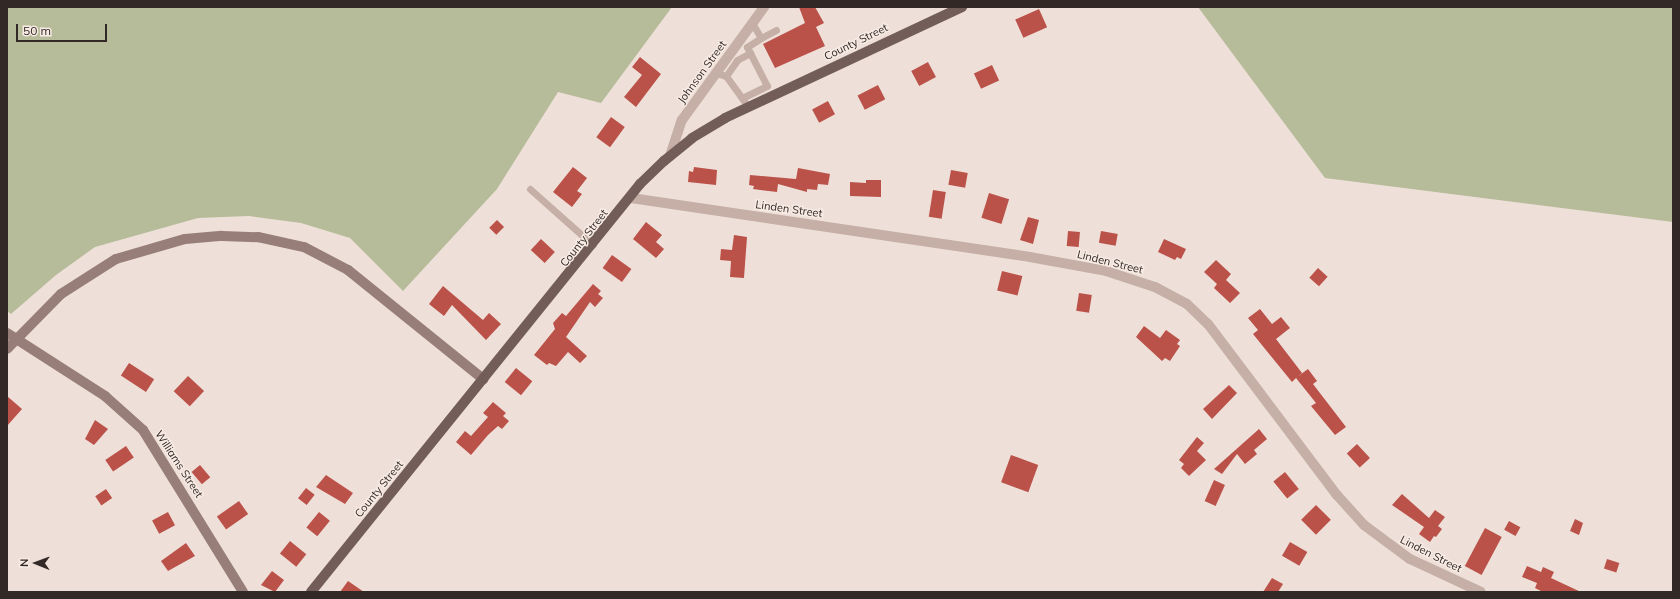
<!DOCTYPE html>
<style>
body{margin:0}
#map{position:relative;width:1680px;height:599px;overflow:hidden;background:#eee0d8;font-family:Mulish,sans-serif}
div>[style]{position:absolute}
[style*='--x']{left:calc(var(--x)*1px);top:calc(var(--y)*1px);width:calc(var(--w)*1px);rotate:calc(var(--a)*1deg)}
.green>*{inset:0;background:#b6bc9a}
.building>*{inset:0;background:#bb524a;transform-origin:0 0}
.lane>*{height:7px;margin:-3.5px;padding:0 3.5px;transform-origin:3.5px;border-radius:3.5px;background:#c5afa6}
.street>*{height:10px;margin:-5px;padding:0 5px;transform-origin:5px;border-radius:5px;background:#c5afa6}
.secondary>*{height:10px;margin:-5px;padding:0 5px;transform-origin:5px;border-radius:5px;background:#987e78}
.primary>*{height:10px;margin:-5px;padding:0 5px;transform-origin:5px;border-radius:5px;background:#735d58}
span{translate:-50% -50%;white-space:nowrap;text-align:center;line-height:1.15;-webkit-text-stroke:3px #f7ebe4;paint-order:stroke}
.street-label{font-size:11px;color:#322826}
.frame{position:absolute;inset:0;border:8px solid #322826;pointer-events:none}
.north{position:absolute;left:16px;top:543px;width:40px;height:40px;-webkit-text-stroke:3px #f7ebe4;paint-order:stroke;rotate:271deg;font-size:11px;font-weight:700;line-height:16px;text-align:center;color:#322826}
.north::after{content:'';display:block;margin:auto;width:14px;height:18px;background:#322826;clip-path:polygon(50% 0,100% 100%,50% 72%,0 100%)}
.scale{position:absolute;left:16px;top:24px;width:91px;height:18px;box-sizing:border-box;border:2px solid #322826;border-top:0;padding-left:5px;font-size:12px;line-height:14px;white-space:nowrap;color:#322826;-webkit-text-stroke:3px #f7ebe4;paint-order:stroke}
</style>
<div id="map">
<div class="green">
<div style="clip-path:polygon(7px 7px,672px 7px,601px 103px,558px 92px,497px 189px,403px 291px,350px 238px,301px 223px,249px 216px,198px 218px,95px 247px,56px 275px,11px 314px,7px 311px)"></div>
<div style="clip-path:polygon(1198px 7px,1673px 7px,1673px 222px,1325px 178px)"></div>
</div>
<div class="building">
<div style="clip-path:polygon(799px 7px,815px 7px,824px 23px,816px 27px,825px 46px,775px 68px,763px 44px,805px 23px)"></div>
<div style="left:1039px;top:9px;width:20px;height:26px;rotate:66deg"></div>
<div style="clip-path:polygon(640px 57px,661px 74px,636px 107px,624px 97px,642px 75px,632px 67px)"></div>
<div style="left:928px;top:62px;width:17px;height:19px;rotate:62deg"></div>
<div style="left:992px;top:65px;width:17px;height:20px;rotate:65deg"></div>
<div style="left:878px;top:85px;width:16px;height:23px;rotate:63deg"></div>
<div style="left:828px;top:101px;width:15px;height:18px;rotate:62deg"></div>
<div style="left:611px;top:117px;width:17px;height:25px;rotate:36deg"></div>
<div style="clip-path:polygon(573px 167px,587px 178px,577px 191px,582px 194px,572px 207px,553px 192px)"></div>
<div style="clip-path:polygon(694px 167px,717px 170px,716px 185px,688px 182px,689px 171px,693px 172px)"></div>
<div style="clip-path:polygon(798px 168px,830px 174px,828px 185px,818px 184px,817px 190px,807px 189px,807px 192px,778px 184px,777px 192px,753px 189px,754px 186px,749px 185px,750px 175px,796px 179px)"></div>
<div style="left:951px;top:170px;width:17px;height:15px;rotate:10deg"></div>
<div style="clip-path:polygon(866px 180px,881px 180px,881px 197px,850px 196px,850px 182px,866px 183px)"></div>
<div style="left:933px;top:190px;width:13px;height:27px;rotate:9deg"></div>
<div style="left:989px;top:193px;width:21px;height:26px;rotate:17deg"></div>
<div style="clip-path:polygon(1028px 217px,1039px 220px,1033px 244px,1020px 240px)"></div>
<div style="left:497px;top:220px;width:10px;height:11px;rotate:45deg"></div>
<div style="clip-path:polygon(646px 222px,662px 235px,656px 242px,664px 249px,656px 258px,633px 239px)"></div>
<div style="left:1068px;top:231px;width:12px;height:15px;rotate:5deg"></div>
<div style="left:1101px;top:231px;width:17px;height:12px;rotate:10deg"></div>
<div style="clip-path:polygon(734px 235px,747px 237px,744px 278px,730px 277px,731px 261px,720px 260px,721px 249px,732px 250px)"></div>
<div style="left:541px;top:239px;width:19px;height:15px;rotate:43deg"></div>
<div style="clip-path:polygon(1164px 239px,1186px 249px,1181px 259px,1177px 257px,1175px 260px,1158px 252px)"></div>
<div style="left:612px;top:255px;width:24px;height:16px;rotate:36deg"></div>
<div style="clip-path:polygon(1216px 260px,1231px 274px,1226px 280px,1240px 293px,1230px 303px,1214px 288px,1217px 284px,1204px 272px)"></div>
<div style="left:1318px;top:268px;width:13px;height:13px;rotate:42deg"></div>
<div style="left:1002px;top:271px;width:21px;height:20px;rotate:14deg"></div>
<div style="clip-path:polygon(593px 284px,601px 291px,598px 294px,603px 298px,595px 307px,590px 302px,566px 337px,587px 356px,580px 363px,568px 352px,556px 366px,549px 363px,547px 365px,534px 355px,555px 329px,553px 323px,562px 313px,566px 316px)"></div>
<div style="clip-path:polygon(443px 286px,483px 320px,489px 313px,501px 324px,486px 340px,452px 305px,444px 316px,429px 304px)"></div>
<div style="left:1079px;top:293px;width:13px;height:18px;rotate:9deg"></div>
<div style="clip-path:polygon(1260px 309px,1272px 324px,1281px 317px,1290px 328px,1276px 339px,1302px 373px,1297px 377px,1308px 369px,1317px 381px,1313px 384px,1346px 427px,1335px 435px,1311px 406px,1316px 403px,1296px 378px,1292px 382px,1253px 334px,1258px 330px,1248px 318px)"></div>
<div style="clip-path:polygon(1144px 326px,1160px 338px,1166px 330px,1180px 340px,1177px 344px,1180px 346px,1170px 361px,1165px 358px,1162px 361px,1136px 337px)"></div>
<div style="left:129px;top:363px;width:30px;height:15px;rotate:33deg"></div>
<div style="left:516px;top:368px;width:21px;height:18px;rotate:39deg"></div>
<div style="left:188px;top:376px;width:22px;height:21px;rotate:43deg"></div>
<div style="clip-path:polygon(1229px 385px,1237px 393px,1212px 419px,1203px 409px)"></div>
<div style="clip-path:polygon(7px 396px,22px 409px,7px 426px)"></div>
<div style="clip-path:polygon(493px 402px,506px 413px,503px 416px,509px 421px,502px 429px,498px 426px,488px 435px,471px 455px,456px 442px,465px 431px,471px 436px,488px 417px,483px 413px)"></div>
<div style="clip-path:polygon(95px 420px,108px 429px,94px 445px,85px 439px)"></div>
<div style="clip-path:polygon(1259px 429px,1267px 439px,1254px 450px,1257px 454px,1245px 464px,1237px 454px,1222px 474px,1214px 469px)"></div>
<div style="clip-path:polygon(1197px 437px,1204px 443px,1197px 451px,1206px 460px,1189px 476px,1181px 468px,1184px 464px,1179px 460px)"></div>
<div style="left:1357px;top:444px;width:19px;height:14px;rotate:47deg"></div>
<div style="left:126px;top:446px;width:14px;height:25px;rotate:56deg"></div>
<div style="left:1011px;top:455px;width:29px;height:29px;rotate:20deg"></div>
<div style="left:200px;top:465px;width:16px;height:11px;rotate:50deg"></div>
<div style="left:1285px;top:472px;width:22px;height:15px;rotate:51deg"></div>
<div style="clip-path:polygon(326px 475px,353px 493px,345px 504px,316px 487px)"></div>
<div style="left:1214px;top:480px;width:12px;height:23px;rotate:24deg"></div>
<div style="left:306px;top:488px;width:11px;height:13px;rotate:38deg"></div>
<div style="left:106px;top:489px;width:11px;height:13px;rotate:56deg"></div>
<div style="clip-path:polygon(1402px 494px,1429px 518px,1435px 510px,1445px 517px,1438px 526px,1442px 529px,1436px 537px,1434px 536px,1430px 542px,1419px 534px,1424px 527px,1392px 505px)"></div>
<div style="left:239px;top:501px;width:16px;height:27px;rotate:55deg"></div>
<div style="left:1316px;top:505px;width:21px;height:21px;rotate:45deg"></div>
<div style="left:168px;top:512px;width:15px;height:18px;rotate:62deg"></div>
<div style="left:319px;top:512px;width:14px;height:20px;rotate:39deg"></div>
<div style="clip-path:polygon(1575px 519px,1583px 523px,1579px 535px,1570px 531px)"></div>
<div style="left:1509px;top:521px;width:13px;height:10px;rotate:29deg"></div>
<div style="left:1485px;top:528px;width:19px;height:43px;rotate:28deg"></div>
<div style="left:290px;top:541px;width:21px;height:16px;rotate:39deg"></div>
<div style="left:1290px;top:542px;width:20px;height:16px;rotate:30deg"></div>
<div style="clip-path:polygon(186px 543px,195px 556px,168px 571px,161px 561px)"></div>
<div style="left:1607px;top:559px;width:13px;height:10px;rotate:18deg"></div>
<div style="clip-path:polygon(1527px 566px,1541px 572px,1543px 567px,1554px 572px,1551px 578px,1581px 592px,1543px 592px,1535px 588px,1537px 583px,1522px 577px)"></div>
<div style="clip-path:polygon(272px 571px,284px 580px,275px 592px,261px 585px)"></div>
<div style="clip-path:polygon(1272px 578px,1283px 584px,1278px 592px,1263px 592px)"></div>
<div style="clip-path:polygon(348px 581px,364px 592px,340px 592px)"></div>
</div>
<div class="lane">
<div style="--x:752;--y:23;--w:17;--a:59"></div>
<div style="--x:761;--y:38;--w:17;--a:-28"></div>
<div style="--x:716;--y:73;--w:10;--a:17"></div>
<div style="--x:726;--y:76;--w:31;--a:54"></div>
<div style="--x:726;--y:76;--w:19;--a:-55"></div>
<div style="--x:737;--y:60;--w:15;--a:-28"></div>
<div style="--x:742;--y:98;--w:28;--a:-26"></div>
<div style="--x:767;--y:86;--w:44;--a:-117.1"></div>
<div style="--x:747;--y:47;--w:17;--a:-33"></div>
<div style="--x:530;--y:189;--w:84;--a:41.6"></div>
</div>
<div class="street">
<div style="--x:670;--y:156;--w:38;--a:-72"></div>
<div style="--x:682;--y:120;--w:140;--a:-54"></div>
<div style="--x:631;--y:198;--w:403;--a:8.4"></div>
<div style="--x:1030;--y:257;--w:77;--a:10.4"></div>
<div style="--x:1106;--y:271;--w:52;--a:18.1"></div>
<div style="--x:1155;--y:287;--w:36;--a:28"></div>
<div style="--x:1187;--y:304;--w:29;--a:44"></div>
<div style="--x:1208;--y:324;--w:214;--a:53"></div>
<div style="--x:1337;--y:495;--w:40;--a:48"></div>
<div style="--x:1364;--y:525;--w:57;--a:36.5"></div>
<div style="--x:1410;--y:559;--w:78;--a:24.9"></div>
</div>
<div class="secondary">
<div style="--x:7;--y:333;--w:117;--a:32.7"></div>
<div style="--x:105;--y:396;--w:51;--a:41.8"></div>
<div style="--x:143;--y:430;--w:190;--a:58.3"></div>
<div style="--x:7;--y:349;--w:77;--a:-45.5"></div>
<div style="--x:61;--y:294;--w:65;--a:-32.5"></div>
<div style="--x:116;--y:259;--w:72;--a:-16.2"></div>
<div style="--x:185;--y:239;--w:37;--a:-5"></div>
<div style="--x:222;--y:236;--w:36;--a:2"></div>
<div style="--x:258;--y:237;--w:47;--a:12.3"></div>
<div style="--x:304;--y:247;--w:50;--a:27.6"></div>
<div style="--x:348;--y:270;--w:174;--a:38.9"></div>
</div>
<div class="primary">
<div style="--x:311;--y:592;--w:524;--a:-51.12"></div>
<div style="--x:640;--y:184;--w:33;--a:-44"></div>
<div style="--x:664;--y:161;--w:36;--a:-39"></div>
<div style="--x:692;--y:138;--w:39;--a:-31"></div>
<div style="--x:725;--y:118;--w:262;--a:-25.1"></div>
</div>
<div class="street-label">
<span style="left:856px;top:42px;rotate:-26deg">County Street</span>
<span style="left:702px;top:72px;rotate:-54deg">Johnson Street</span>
<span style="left:789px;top:209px;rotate:8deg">Linden Street</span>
<span style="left:584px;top:238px;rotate:-52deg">County Street</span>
<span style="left:1110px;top:262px;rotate:14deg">Linden Street</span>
<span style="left:179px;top:464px;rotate:57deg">Williams Street</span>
<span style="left:379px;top:489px;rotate:-51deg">County Street</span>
<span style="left:1431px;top:554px;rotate:27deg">Linden Street</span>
</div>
<div class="frame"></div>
<div class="north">N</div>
<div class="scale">50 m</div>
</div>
